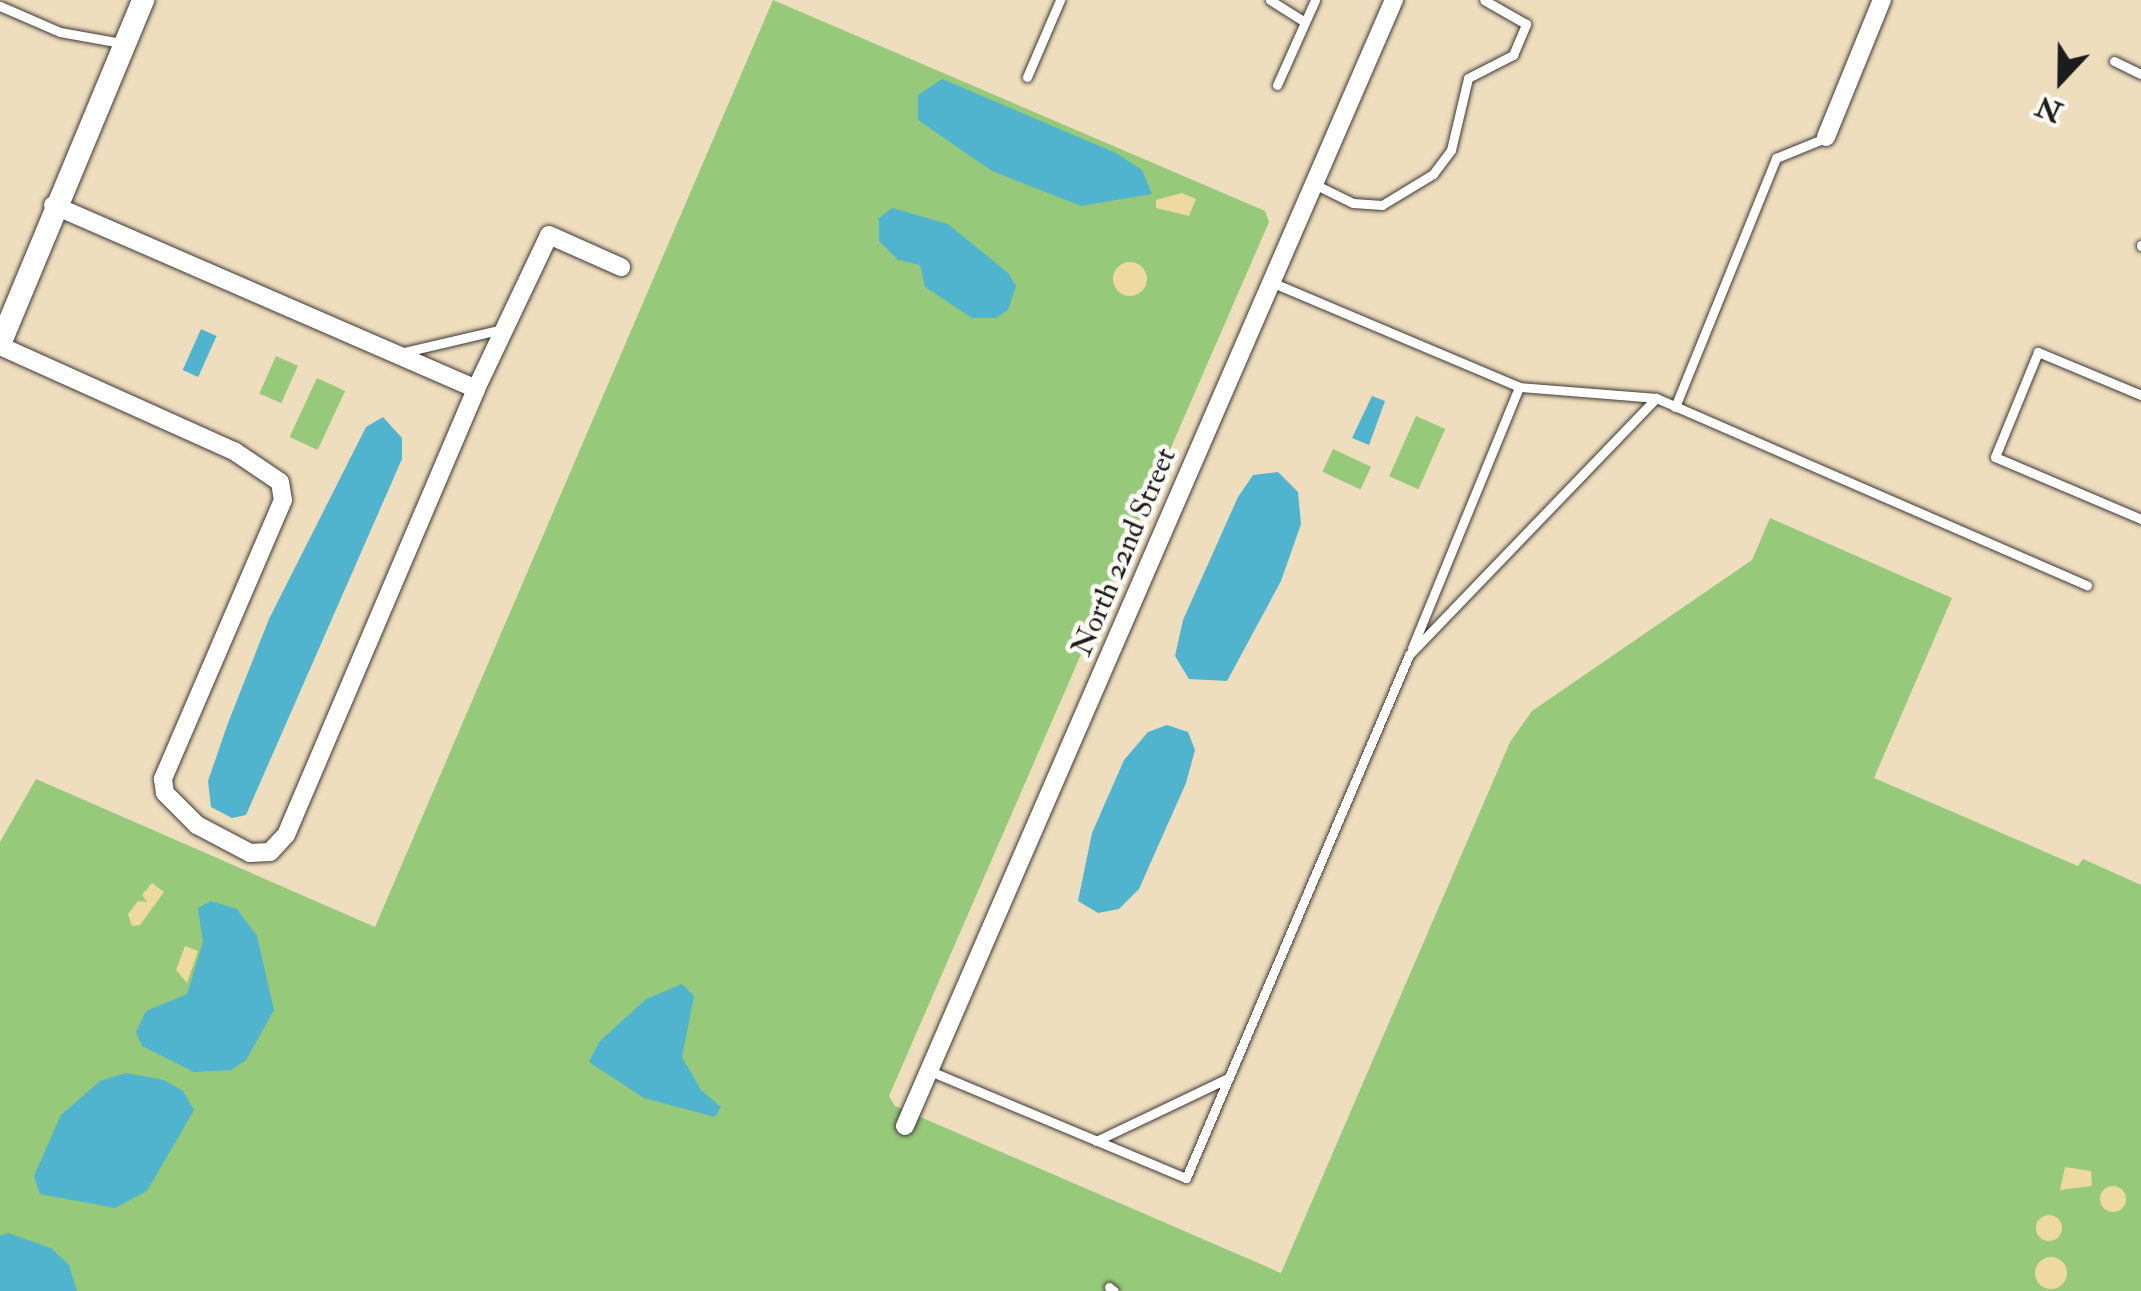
<!DOCTYPE html>
<style>
body{margin:0}
#map{position:relative;width:2141px;height:1291px;overflow:hidden;background:#efdebe;font-family:"IM FELL Double Pica",serif}
div>[style]{position:absolute}
[style*='--x']{left:calc(var(--x)*1px);top:calc(var(--y)*1px);width:calc(var(--w)*1px);rotate:calc(var(--a)*1deg)}
.green>*{inset:0;background:#96c97a;transform-origin:0 0}
.sand>*{inset:0;background:#eeda9e}
.round{border-radius:50%}
.water>*{inset:0;background:#50b4ce;transform-origin:0 0}
.roads{filter:drop-shadow(0 0 2px #3c3934) drop-shadow(0 0 2px #3c3934)}
.service>*{height:9px;margin:-4.5px;padding:0 4.5px;transform-origin:4.5px;border-radius:4.5px;background:#fff}
.minor>*{height:18px;margin:-9px;padding:0 9px;transform-origin:9px;border-radius:9px;background:#fff}
.tertiary>*{height:22px;margin:-11px;padding:0 11px;transform-origin:11px;border-radius:11px;background:#fff}
span{translate:-50% -50%;white-space:nowrap;text-align:center;line-height:1.15;-webkit-text-stroke:9px #fdfcf7;paint-order:stroke}
.street-label{font-size:30px;color:#1c1c1c}
.north{position:absolute;left:2011px;top:30px;width:100px;height:100px;-webkit-text-stroke:8px #fdfcf7;paint-order:stroke;rotate:202deg;font-size:28px;font-weight:700;line-height:40px;text-align:center;color:#1c1c1c}
.north::after{content:'';display:block;margin:auto;width:35px;height:45px;background:#1c1c1c;clip-path:polygon(50% 0,100% 100%,50% 72%,0 100%)}
</style>
<div id="map">
<div class="green">
<div style="clip-path:polygon(773px 0,1265px 211px,1269px 222px,889px 1096px,895px 1106px,1281px 1273px,1510px 742px,1532px 711px,1752px 560px,1770px 518px,1952px 598px,1874px 778px,2078px 866px,2083px 859px,2141px 885px,2141px 1291px,0 1291px,0 842px,36px 779px,375px 927px)"></div>
<div style="left:276px;top:356px;width:24px;height:41px;rotate:24deg"></div>
<div style="left:317px;top:378px;width:31px;height:65px;rotate:25deg"></div>
<div style="left:1416px;top:416px;width:32px;height:66px;rotate:24deg"></div>
<div style="left:1333px;top:449px;width:42px;height:25px;rotate:25deg"></div>
</div>
<div class="sand">
<div style="clip-path:polygon(1182px 193px,1196px 199px,1189px 216px,1156px 208px,1156px 200px)"></div>
<div class="round" style="left:1113px;top:262px;width:34px;height:34px"></div>
<div style="clip-path:polygon(152px 883px,164px 892px,140px 925px,132px 926px,128px 914px,138px 901px,147px 902px,142px 895px)"></div>
<div style="clip-path:polygon(185px 946px,198px 951px,187px 983px,176px 970px)"></div>
<div style="clip-path:polygon(2065px 1167px,2091px 1171px,2092px 1186px,2060px 1190px)"></div>
<div class="round" style="left:2100px;top:1186px;width:26px;height:26px"></div>
<div class="round" style="left:2036px;top:1215px;width:26px;height:26px"></div>
<div class="round" style="left:2035px;top:1257px;width:32px;height:32px"></div>
</div>
<div class="water">
<div style="clip-path:polygon(942px 79px,1116px 153px,1142px 170px,1152px 194px,1081px 206px,992px 171px,918px 120px,918px 95px)"></div>
<div style="clip-path:polygon(892px 208px,948px 224px,1008px 273px,1016px 286px,1008px 310px,996px 318px,972px 318px,925px 287px,920px 265px,898px 260px,879px 241px,879px 218px)"></div>
<div style="left:201px;top:329px;width:17px;height:45px;rotate:24deg"></div>
<div style="clip-path:polygon(1372px 396px,1385px 401px,1369px 445px,1352px 438px)"></div>
<div style="clip-path:polygon(383px 417px,402px 438px,402px 459px,246px 815px,232px 818px,211px 807px,208px 781px,228px 723px,269px 619px,366px 427px)"></div>
<div style="clip-path:polygon(1278px 472px,1298px 492px,1301px 524px,1281px 581px,1227px 681px,1189px 679px,1175px 656px,1183px 620px,1238px 497px,1253px 475px)"></div>
<div style="clip-path:polygon(1167px 725px,1188px 732px,1195px 750px,1186px 783px,1139px 889px,1119px 909px,1098px 913px,1078px 901px,1092px 833px,1124px 760px,1148px 732px)"></div>
<div style="clip-path:polygon(211px 901px,237px 909px,257px 936px,274px 1010px,246px 1060px,231px 1070px,194px 1072px,142px 1046px,136px 1032px,146px 1011px,187px 994px,203px 942px,198px 908px)"></div>
<div style="clip-path:polygon(682px 984px,694px 996px,682px 1057px,701px 1090px,721px 1107px,715px 1117px,644px 1098px,589px 1062px,599px 1042px,646px 999px)"></div>
<div style="clip-path:polygon(126px 1073px,164px 1080px,183px 1091px,194px 1110px,147px 1191px,115px 1208px,40px 1194px,34px 1176px,61px 1115px,100px 1081px)"></div>
<div style="clip-path:polygon(8px 1233px,51px 1248px,69px 1265px,77px 1291px,0 1291px,0 1236px)"></div>
</div>
<div class="roads">
<div class="service">
<div style="--x:1270;--y:0;--w:41;--a:32.2"></div>
<div style="--x:0;--y:6;--w:65;--a:23.4"></div>
<div style="--x:60;--y:32;--w:62;--a:10.2"></div>
<div style="--x:2114;--y:61;--w:30;--a:26"></div>
<div style="--x:1027;--y:77;--w:84;--a:-66.8"></div>
<div style="--x:1277;--y:85;--w:93;--a:-65.9"></div>
<div style="--x:1314;--y:184;--w:43;--a:26"></div>
<div style="--x:1353;--y:203;--w:29;--a:4"></div>
<div style="--x:1382;--y:205;--w:60;--a:-31.3"></div>
<div style="--x:1433;--y:174;--w:30;--a:-53"></div>
<div style="--x:1451;--y:150;--w:74;--a:-76.7"></div>
<div style="--x:1468;--y:78;--w:51;--a:-27.1"></div>
<div style="--x:1513;--y:55;--w:34;--a:-67"></div>
<div style="--x:1526;--y:24;--w:48;--a:-150.3"></div>
<div style="--x:2141;--y:246;--w:1;--a:-90"></div>
<div style="--x:1271;--y:282;--w:269;--a:22.9"></div>
<div style="--x:1519;--y:387;--w:137;--a:4.6"></div>
<div style="--x:1656;--y:398;--w:470;--a:23.5"></div>
<div style="--x:400;--y:353;--w:105;--a:-13.2"></div>
<div style="--x:2141;--y:395;--w:112;--a:-157.3"></div>
<div style="--x:2038;--y:352;--w:113;--a:112.3"></div>
<div style="--x:1995;--y:457;--w:159;--a:23"></div>
<div style="--x:1675;--y:407;--w:269;--a:-67.9"></div>
<div style="--x:1776;--y:158;--w:53;--a:-22.2"></div>
<div style="--x:1412;--y:648;--w:282;--a:-67.7"></div>
<div style="--x:930;--y:1071;--w:277;--a:22.7"></div>
<div style="--x:1186;--y:1178;--w:569;--a:-66.91"></div>
<div style="--x:1409;--y:655;--w:356;--a:-46.1"></div>
<div style="--x:1096;--y:1141;--w:146;--a:-25.5"></div>
<div style="--x:1109;--y:1287;--w:6;--a:39"></div>
</div>
<div class="minor">
<div style="--x:1826;--y:137;--w:148;--a:-67.8"></div>
<div style="--x:53;--y:205;--w:461;--a:23.5"></div>
<div style="--x:0;--y:346;--w:256;--a:24.2"></div>
<div style="--x:234;--y:451;--w:55;--a:34"></div>
<div style="--x:280;--y:482;--w:18;--a:81"></div>
<div style="--x:283;--y:500;--w:304;--a:113.3"></div>
<div style="--x:163;--y:779;--w:14;--a:82"></div>
<div style="--x:165;--y:793;--w:45;--a:45"></div>
<div style="--x:197;--y:825;--w:60;--a:27.8"></div>
<div style="--x:250;--y:853;--w:20;--a:-3"></div>
<div style="--x:270;--y:852;--w:23;--a:-47"></div>
<div style="--x:286;--y:835;--w:485;--a:-66.9"></div>
<div style="--x:476;--y:389;--w:170;--a:-64.6"></div>
<div style="--x:549;--y:235;--w:79;--a:24"></div>
<div style="--x:905;--y:1126;--w:1228;--a:-66.53"></div>
</div>
<div class="tertiary">
<div style="--x:0;--y:344;--w:373;--a:-67.4"></div>
</div>
</div>
<div class="street-label">
<span style="left:1124px;top:552px;rotate:-67deg">North 22nd Street</span>
</div>
<div class="north">N</div>
</div>
